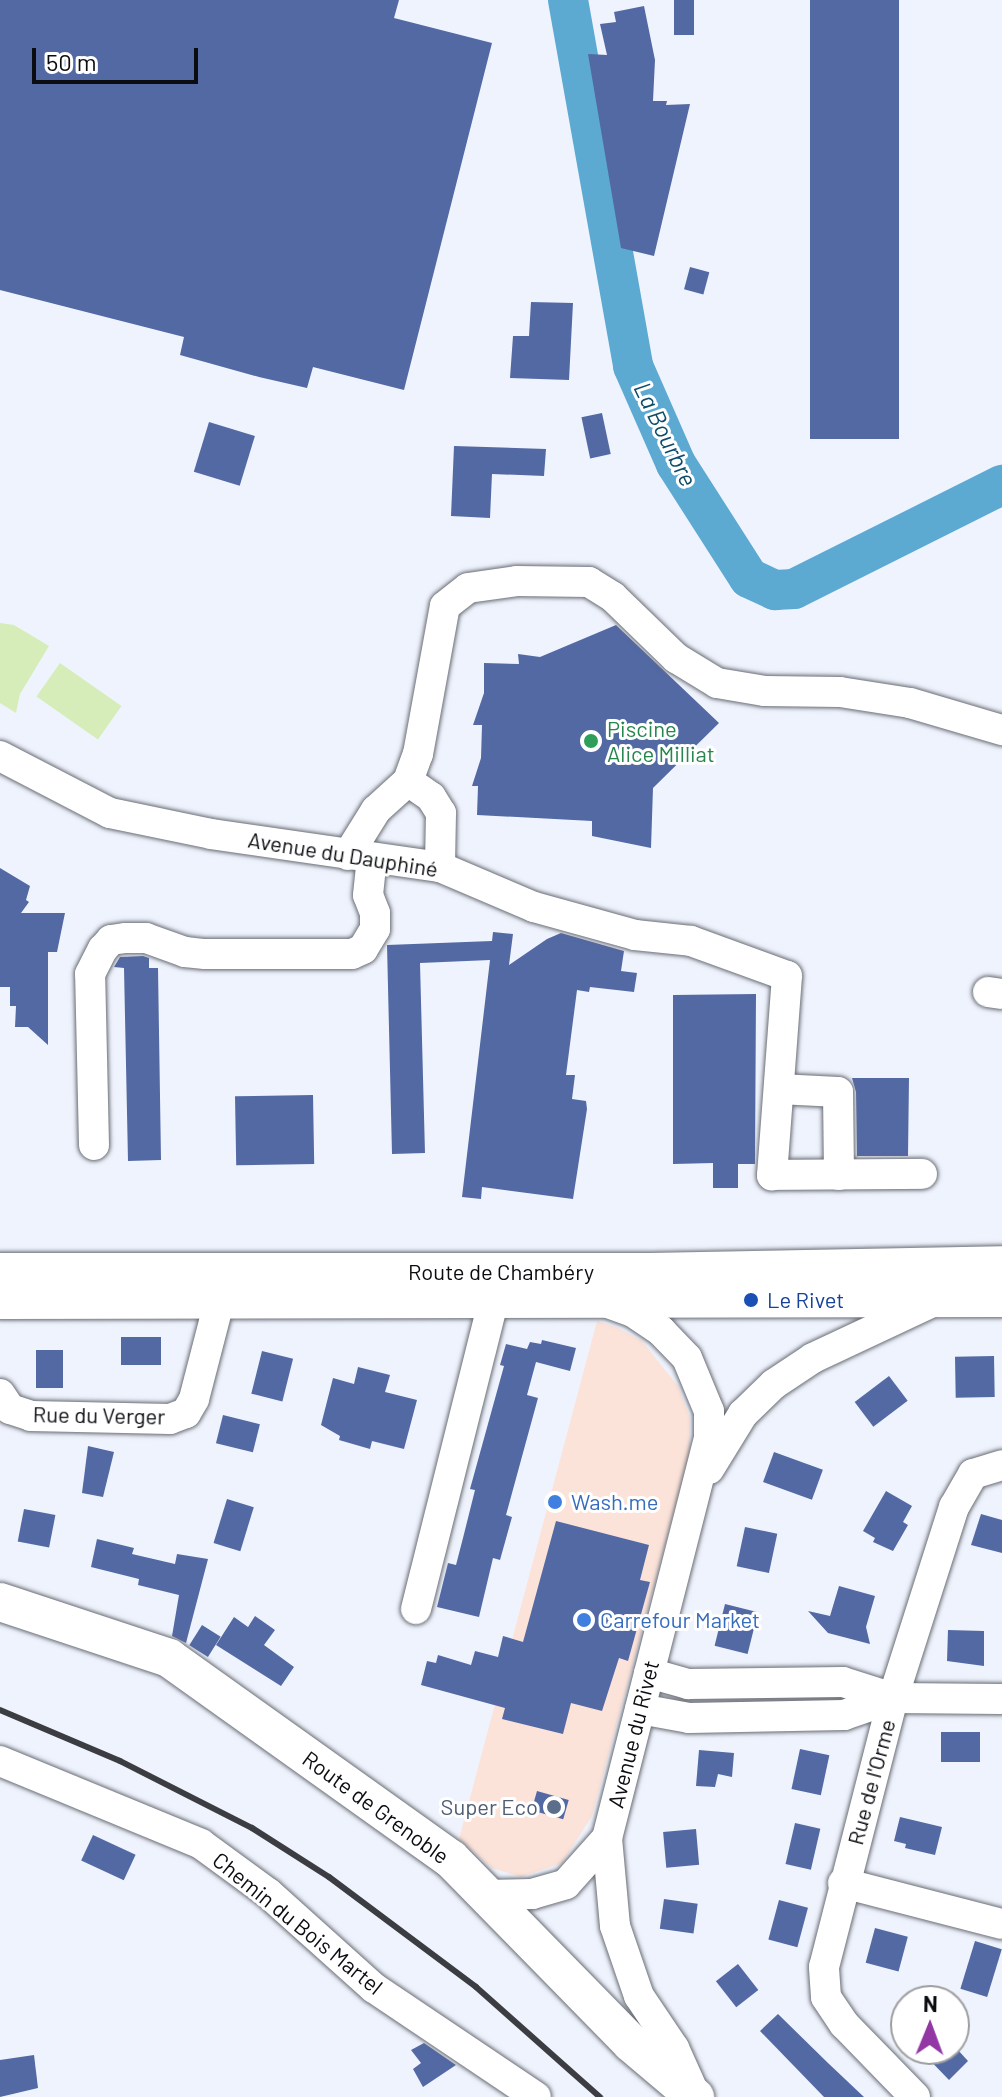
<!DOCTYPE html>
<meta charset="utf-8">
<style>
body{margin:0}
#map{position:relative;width:1002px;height:2097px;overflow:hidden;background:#eff3fd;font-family:Barlow,sans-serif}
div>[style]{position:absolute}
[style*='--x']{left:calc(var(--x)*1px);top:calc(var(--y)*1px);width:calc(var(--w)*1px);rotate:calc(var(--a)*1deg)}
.commercial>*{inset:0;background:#fce3da}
.green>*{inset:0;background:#d6edb9;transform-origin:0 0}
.river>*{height:40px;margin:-20px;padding:0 20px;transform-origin:20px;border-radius:20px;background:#5ca9d2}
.building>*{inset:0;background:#5369a4;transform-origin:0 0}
.roads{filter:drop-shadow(0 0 2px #696d75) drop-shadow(0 0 2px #696d75)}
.minor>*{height:30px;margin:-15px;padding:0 15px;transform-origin:15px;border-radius:15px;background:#fff}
.major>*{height:38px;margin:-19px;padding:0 19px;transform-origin:19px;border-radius:19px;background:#fff}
.rail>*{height:6px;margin:-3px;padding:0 3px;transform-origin:3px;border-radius:3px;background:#3b3d42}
.dots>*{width:22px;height:22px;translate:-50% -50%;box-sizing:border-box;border:4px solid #fff;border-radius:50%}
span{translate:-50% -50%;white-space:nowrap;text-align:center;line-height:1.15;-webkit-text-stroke:6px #fff;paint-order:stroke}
.leisure-label{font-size:22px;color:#27864d}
.left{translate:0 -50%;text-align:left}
.street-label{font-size:22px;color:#0a0c0f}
.transit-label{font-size:22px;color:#164399}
.shop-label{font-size:22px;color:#366cbe}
.service-label{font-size:22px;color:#4e5e75}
.right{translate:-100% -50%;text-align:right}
.water-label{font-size:24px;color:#0e4d69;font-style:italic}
.north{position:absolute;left:890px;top:1985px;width:80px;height:80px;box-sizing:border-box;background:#fff;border:2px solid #9d9e9f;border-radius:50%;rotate:1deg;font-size:22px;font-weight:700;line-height:32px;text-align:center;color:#0a0c0f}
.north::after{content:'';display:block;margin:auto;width:28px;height:36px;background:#9237a3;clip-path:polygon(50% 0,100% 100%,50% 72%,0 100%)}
.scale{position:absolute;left:32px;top:48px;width:166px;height:36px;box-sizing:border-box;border:4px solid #0a0c0f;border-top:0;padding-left:10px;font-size:24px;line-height:28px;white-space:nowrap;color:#0a0c0f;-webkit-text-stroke:6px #fff;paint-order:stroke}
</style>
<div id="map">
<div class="commercial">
<div style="clip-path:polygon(597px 1321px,616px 1327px,642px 1341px,678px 1386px,690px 1418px,690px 1452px,592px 1816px,562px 1863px,521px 1877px,492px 1868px,459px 1839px)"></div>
</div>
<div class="green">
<div style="clip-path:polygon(0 623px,14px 625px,49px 646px,20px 694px,16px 713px,0 703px)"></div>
<div style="left:60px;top:663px;width:75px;height:41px;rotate:35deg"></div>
</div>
<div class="river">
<div style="--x:568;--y:0;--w:372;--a:79.9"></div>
<div style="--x:633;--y:366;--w:107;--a:66.3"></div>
<div style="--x:676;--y:464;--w:135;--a:57.4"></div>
<div style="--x:749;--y:578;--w:29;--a:25"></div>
<div style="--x:775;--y:590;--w:19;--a:-3"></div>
<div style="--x:794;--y:589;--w:233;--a:-26.6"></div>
</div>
<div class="building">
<div style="clip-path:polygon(0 0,399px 0,394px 18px,492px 43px,404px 390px,313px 367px,307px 388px,259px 377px,180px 355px,184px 337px,0 290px)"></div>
<div style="left:674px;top:0;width:20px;height:35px"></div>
<div style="left:810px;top:0;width:89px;height:439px"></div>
<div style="clip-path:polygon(644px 6px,655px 60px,653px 101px,667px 101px,666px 105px,690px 104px,654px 256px,621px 248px,588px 54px,607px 55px,600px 24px,616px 22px,614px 12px)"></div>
<div style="left:690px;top:267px;width:20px;height:23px;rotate:15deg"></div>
<div style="clip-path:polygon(531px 302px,573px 303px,569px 380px,510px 378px,513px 336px,529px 336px)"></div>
<div style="left:602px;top:413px;width:42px;height:21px;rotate:78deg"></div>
<div style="left:209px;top:422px;width:48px;height:52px;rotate:17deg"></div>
<div style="clip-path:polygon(454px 446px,546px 449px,544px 476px,492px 474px,490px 518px,451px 516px)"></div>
<div style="clip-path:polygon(616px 625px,719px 723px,653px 788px,651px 848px,592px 836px,592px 821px,477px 815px,478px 786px,472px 786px,481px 758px,482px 725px,473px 725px,484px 693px,484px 663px,519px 664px,518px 654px,540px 657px)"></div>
<div style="clip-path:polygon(0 868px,30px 886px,26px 900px,29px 902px,21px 913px,65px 913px,57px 952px,48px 952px,48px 1045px,28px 1027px,15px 1027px,16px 1006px,10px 1006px,10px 987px,0 987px)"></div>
<div style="clip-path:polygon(493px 932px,513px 934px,509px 965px,547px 939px,561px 933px,624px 951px,621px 971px,637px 973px,634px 992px,590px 987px,589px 992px,577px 990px,566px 1075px,575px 1075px,572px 1099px,586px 1101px,587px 1109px,573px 1199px,482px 1187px,481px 1199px,462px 1197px,490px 960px,420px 963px,425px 1153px,392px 1154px,387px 945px,492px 941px)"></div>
<div style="clip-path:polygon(143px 956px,149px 958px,149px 968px,158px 968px,161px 1160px,128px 1161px,124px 968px,114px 967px,120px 957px)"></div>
<div style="clip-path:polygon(756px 994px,755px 1164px,738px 1164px,738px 1188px,713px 1188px,713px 1163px,673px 1164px,673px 995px)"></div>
<div style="clip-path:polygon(852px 1078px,909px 1078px,908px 1156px,857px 1156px,856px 1092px)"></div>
<div style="left:313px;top:1095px;width:69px;height:78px;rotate:89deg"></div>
<div style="left:121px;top:1337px;width:40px;height:28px"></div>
<div style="clip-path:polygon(542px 1340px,576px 1348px,570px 1371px,536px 1362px,527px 1395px,538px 1398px,506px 1515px,512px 1517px,500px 1560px,493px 1558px,479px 1617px,437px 1607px,448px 1563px,456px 1565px,463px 1538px,475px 1490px,470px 1489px,504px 1366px,500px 1365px,506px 1344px,527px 1349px,530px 1342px,541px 1344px)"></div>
<div style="left:36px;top:1350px;width:27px;height:38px"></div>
<div style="left:262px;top:1351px;width:32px;height:44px;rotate:14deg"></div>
<div style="left:994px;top:1356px;width:41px;height:39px;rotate:89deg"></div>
<div style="clip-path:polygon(358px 1367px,390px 1375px,385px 1392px,417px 1400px,404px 1449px,372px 1441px,370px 1449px,339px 1440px,340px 1436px,321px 1425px,333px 1378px,354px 1384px)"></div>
<div style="left:889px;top:1376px;width:31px;height:43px;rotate:53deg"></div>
<div style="left:223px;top:1415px;width:38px;height:29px;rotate:14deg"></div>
<div style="clip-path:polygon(88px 1446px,114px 1452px,103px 1497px,82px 1493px)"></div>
<div style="left:774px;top:1452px;width:52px;height:32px;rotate:20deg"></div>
<div style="clip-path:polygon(886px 1491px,912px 1506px,903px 1522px,908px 1525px,893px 1551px,873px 1542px,875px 1538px,863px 1531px)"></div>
<div style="left:227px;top:1499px;width:28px;height:46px;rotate:17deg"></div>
<div style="left:24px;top:1509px;width:32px;height:33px;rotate:11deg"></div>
<div style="clip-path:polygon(981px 1514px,1002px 1520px,1002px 1553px,971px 1545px)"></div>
<div style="clip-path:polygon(556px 1521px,649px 1545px,640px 1580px,650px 1582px,628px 1661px,619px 1658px,602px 1711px,571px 1703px,563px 1734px,502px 1719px,505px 1708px,421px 1685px,427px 1661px,436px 1663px,438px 1655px,471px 1665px,475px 1651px,498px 1657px,503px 1636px,523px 1642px)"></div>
<div style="left:745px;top:1527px;width:33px;height:40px;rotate:12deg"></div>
<div style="clip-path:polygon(97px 1539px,134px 1548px,132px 1554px,175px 1564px,177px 1554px,208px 1559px,186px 1643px,172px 1636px,179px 1595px,138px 1585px,139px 1579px,91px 1567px)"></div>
<div style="clip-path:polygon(839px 1586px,875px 1596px,866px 1627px,870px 1644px,828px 1633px,808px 1611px,830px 1616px)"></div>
<div style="left:725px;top:1604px;width:34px;height:43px;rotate:14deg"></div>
<div style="clip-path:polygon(255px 1616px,275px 1630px,264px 1645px,294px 1667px,281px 1686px,216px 1645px,234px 1617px,248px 1627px)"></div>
<div style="left:202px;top:1625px;width:22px;height:24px;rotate:32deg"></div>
<div style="clip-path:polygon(948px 1630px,984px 1631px,984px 1666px,947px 1661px)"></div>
<div style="left:980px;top:1732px;width:30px;height:39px;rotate:90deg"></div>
<div style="left:800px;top:1749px;width:30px;height:41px;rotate:12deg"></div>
<div style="clip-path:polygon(699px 1750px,734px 1753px,732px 1777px,718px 1774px,715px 1787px,696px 1786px)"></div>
<div style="left:537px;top:1791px;width:33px;height:20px;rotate:16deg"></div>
<div style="clip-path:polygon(900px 1817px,942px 1827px,935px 1855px,905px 1848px,906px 1844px,894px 1841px)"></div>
<div style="left:795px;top:1823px;width:26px;height:42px;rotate:13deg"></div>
<div style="left:696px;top:1829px;width:36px;height:33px;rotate:85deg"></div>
<div style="left:93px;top:1835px;width:47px;height:28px;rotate:25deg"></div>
<div style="left:664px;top:1899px;width:34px;height:30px;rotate:8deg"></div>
<div style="left:779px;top:1900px;width:30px;height:41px;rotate:15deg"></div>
<div style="left:875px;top:1928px;width:34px;height:36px;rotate:15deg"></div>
<div style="left:975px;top:1941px;width:28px;height:50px;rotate:17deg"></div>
<div style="left:738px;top:1964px;width:33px;height:28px;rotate:52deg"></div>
<div style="clip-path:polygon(778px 2014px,828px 2063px,864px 2097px,824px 2097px,760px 2031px)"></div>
<div style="clip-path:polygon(424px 2043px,456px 2065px,423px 2087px,413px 2069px,421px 2063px,411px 2050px)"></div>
<div style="clip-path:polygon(919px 2049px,957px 2049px,968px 2061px,949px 2080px)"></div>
<div style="clip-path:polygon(34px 2055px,38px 2088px,0 2097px,0 2060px)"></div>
</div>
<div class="roads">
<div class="minor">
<div style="--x:0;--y:756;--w:124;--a:27.4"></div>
<div style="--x:110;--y:813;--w:103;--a:11.7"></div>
<div style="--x:211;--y:834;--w:231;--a:8.2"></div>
<div style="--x:440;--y:867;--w:102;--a:23.1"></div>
<div style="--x:534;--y:907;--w:105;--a:15.5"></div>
<div style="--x:635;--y:935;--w:56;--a:6.1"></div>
<div style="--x:691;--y:941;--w:102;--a:20"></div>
<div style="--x:787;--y:976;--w:200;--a:94.3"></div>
<div style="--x:772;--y:1175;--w:150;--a:-0.4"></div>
<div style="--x:408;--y:781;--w:28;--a:35"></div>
<div style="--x:431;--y:797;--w:19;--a:58"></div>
<div style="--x:441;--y:813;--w:54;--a:91.1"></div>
<div style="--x:348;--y:855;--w:53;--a:-58.1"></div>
<div style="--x:376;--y:810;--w:43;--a:-42.2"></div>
<div style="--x:408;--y:781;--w:29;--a:-70"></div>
<div style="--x:418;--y:754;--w:150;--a:-79.7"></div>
<div style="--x:445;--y:606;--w:29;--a:-38"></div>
<div style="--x:468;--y:588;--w:49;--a:-8.1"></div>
<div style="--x:517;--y:581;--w:72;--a:0.8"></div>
<div style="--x:589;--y:582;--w:28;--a:32"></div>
<div style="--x:613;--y:597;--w:88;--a:44.1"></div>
<div style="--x:676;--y:658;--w:48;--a:31.4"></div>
<div style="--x:717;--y:683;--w:49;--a:9.5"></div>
<div style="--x:765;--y:691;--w:75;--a:0.8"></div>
<div style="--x:840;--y:692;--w:71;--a:8.9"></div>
<div style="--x:910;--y:703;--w:96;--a:16.4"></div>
<div style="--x:988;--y:992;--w:14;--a:8"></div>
<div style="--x:779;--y:1089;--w:59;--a:2.9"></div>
<div style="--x:838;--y:1092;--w:83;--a:89.3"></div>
<div style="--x:94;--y:1145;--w:171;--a:-91.3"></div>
<div style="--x:90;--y:974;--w:28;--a:-63"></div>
<div style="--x:103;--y:949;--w:12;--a:-48"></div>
<div style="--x:111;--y:940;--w:15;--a:-8"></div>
<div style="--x:126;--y:938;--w:20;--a:0"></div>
<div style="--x:146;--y:938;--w:41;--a:19.7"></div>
<div style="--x:185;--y:952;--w:20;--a:6"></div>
<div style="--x:205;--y:954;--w:147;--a:0"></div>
<div style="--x:352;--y:954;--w:12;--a:-24"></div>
<div style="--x:363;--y:949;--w:23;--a:-59"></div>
<div style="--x:375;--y:929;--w:16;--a:-90"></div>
<div style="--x:375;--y:913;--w:19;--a:-111"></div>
<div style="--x:368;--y:895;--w:36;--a:-84"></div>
<div style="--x:605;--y:1302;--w:30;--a:20"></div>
<div style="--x:633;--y:1312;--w:34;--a:34"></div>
<div style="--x:661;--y:1331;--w:37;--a:46"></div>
<div style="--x:687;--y:1358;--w:57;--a:67.5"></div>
<div style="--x:709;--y:1411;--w:27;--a:90"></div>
<div style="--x:709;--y:1438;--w:413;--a:104.3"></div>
<div style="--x:607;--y:1838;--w:88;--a:84.8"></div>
<div style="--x:615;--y:1926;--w:74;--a:71.1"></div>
<div style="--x:639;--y:1996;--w:63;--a:56.1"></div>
<div style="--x:674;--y:2048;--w:51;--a:65.9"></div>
<div style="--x:0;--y:1394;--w:18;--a:56"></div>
<div style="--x:10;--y:1409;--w:22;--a:18"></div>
<div style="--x:31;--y:1416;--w:139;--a:1.2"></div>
<div style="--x:170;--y:1419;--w:17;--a:-21"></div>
<div style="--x:186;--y:1413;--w:16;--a:-60"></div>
<div style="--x:194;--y:1399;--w:100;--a:-75.5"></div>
<div style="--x:709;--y:1469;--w:65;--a:-58.3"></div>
<div style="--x:743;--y:1414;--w:43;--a:-44.1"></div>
<div style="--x:774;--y:1384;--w:47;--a:-33.7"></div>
<div style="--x:813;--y:1358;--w:137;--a:-25.1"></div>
<div style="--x:416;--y:1609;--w:317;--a:-75.9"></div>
<div style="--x:649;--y:1673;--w:41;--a:15.8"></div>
<div style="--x:688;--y:1684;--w:155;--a:-0.7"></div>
<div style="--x:843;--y:1682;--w:52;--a:17.7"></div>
<div style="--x:893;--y:1698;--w:109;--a:0.5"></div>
<div style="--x:640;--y:1709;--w:50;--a:10.4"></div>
<div style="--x:689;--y:1718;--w:155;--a:-1.1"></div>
<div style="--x:844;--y:1715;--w:52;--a:-19.1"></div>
<div style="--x:0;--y:1761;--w:217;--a:22.4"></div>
<div style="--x:201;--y:1844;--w:83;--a:36.2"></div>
<div style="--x:268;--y:1893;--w:142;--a:41.9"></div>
<div style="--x:374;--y:1988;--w:195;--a:33.9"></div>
<div style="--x:843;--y:1883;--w:164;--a:14.5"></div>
<div style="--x:486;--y:1895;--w:46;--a:-1.2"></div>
<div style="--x:532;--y:1894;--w:35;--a:-16"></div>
<div style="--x:566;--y:1884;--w:62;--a:-48.3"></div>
<div style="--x:915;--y:2097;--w:102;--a:-134.2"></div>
<div style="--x:844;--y:2024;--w:32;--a:-124"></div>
<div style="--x:826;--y:1997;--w:30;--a:-94"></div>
<div style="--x:824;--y:1967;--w:278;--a:-75.6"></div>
<div style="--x:893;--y:1698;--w:201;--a:-72.3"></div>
<div style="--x:954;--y:1507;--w:38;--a:-60"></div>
<div style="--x:973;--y:1474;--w:30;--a:-17"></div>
</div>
<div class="major">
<div style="--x:0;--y:1272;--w:649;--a:0"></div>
<div style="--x:649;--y:1272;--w:353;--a:-1.1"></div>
<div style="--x:0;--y:1300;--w:1002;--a:-0.11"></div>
<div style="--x:0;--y:1602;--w:178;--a:18.3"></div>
<div style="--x:169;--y:1658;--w:346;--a:35.5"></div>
<div style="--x:451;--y:1859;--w:257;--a:45.6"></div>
<div style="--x:631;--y:2043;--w:84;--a:40.2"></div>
</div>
</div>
<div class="rail">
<div style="--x:0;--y:1710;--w:130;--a:23"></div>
<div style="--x:120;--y:1761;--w:148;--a:26.9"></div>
<div style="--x:252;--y:1828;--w:91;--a:32.5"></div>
<div style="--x:329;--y:1877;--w:184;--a:36.8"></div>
<div style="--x:476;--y:1987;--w:166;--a:41.6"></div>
</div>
<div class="dots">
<div style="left:591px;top:741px;background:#2e9e5b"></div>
<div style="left:751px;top:1300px;background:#1a4fb4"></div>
<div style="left:555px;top:1502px;background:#3f7fe0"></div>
<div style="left:584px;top:1620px;background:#3f7fe0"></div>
<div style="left:554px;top:1807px;background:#5c6f8a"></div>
</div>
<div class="leisure-label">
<span class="left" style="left:607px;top:741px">Piscine<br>Alice Milliat</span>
</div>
<div class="street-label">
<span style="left:343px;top:854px;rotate:9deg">Avenue du Dauphiné</span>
<span style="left:501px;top:1272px">Route de Chambéry</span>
<span style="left:99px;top:1415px;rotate:1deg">Rue du Verger</span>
<span style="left:633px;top:1734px;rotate:-76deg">Avenue du Rivet</span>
<span style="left:871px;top:1782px;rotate:-75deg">Rue de l'Orme</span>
<span style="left:376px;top:1807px;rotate:36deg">Route de Grenoble</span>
<span style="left:298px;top:1923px;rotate:39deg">Chemin du Bois Martel</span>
</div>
<div class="transit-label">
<span class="left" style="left:767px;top:1300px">Le Rivet</span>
</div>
<div class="shop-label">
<span class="left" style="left:571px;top:1502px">Wash.me</span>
<span class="left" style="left:600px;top:1620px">Carrefour Market</span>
</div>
<div class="service-label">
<span class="right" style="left:538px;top:1807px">Super Eco</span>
</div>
<div class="water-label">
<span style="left:666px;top:434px;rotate:64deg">La Bourbre</span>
</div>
<div class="north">N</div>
<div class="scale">50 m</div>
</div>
